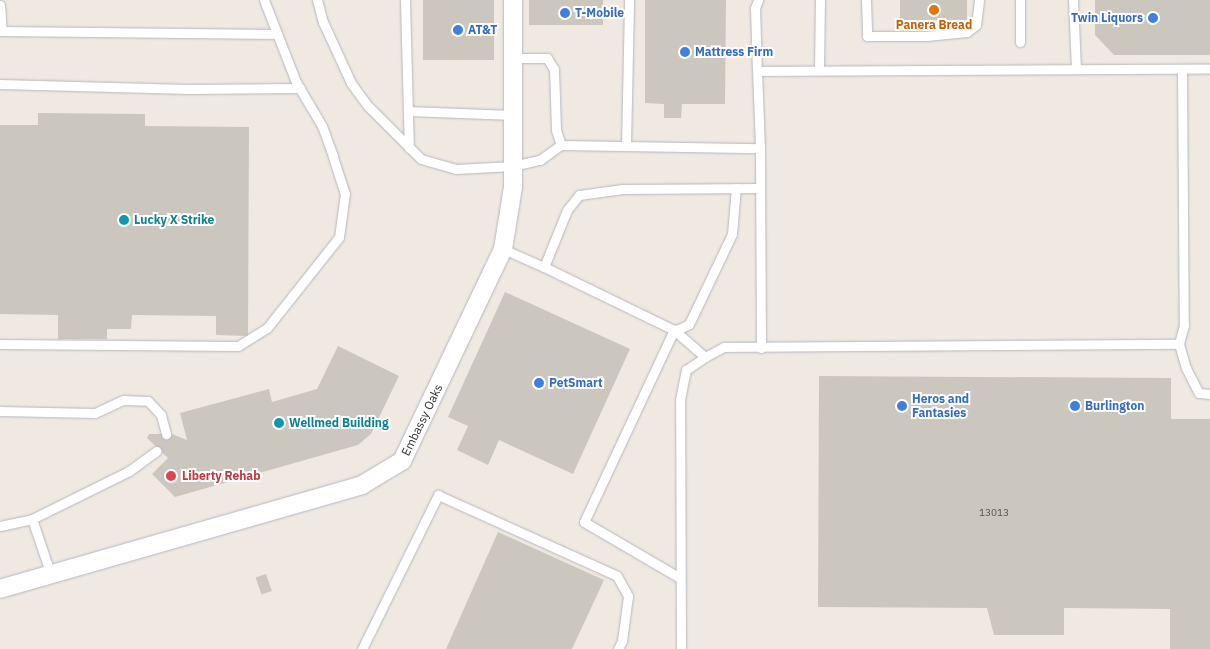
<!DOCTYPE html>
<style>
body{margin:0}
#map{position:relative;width:1210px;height:649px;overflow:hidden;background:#efe9e1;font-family:"IBM Plex Sans",sans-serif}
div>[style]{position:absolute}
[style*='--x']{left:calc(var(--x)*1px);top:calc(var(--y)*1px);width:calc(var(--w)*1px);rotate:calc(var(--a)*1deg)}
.building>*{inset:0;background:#cbc7bf;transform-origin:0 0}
.roads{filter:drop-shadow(0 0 1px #b4b7c1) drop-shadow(0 0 1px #b4b7c1)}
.lane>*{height:9px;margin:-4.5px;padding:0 4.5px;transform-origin:4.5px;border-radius:4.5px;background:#fff}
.street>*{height:18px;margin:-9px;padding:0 9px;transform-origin:9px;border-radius:9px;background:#fff}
.dots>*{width:14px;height:14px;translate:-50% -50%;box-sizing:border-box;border:2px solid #fff;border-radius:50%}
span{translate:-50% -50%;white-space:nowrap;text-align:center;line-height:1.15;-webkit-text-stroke:4px #fff;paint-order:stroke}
.number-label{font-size:10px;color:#555452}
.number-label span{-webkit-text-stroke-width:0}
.shop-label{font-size:12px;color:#366cbe;font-weight:700}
.left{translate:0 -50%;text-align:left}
.right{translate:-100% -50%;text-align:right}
.food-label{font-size:12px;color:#c56008;font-weight:700}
.culture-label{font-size:12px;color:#0d838f;font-weight:700}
.street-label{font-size:12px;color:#2e2e2e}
.health-label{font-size:12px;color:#be3a42;font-weight:700}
</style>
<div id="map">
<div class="building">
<div style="left:423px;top:0;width:71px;height:60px"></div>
<div style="left:529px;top:0;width:74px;height:25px"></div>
<div style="clip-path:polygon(645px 0,726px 0,725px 104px,682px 104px,681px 118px,664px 118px,664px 104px,645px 103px)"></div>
<div style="left:900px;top:0;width:67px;height:20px"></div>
<div style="clip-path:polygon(1095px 0,1210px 0,1210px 55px,1114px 55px,1095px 35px)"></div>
<div style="clip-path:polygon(38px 113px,145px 114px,145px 126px,249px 127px,248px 336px,216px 335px,216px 316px,132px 315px,131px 329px,107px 329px,107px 339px,58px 339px,58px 315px,0 314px,0 125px,38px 125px)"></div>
<div style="clip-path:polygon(505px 292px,630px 349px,573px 474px,499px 440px,488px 465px,457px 450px,468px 426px,448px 417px)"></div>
<div style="clip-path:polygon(338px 346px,399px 376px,371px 434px,358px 445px,175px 497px,152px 474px,168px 458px,147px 438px,149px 434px,172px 434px,187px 440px,180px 413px,269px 389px,272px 402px,317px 389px)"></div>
<div style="clip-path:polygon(819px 376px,1171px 378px,1171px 419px,1210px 419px,1210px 649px,1170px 649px,1170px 609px,1064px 608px,1064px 635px,994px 635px,987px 608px,818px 607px)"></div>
<div style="clip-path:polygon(498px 532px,604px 580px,572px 649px,446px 649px)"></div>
<div style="left:266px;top:574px;width:18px;height:11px;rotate:71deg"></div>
</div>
<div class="roads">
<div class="lane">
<div style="--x:317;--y:0;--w:23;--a:75"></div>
<div style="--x:323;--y:22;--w:67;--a:65.3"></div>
<div style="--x:351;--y:83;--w:29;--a:54"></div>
<div style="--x:368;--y:106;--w:75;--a:45"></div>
<div style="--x:421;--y:159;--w:36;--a:16"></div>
<div style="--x:456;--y:169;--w:57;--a:-3"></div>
<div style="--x:513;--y:166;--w:28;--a:-13"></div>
<div style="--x:540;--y:160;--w:26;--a:-36"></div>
<div style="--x:561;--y:145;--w:199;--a:0.9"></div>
<div style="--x:405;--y:0;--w:148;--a:88.5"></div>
<div style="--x:866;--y:0;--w:36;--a:88"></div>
<div style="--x:867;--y:36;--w:59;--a:0"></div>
<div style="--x:926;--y:36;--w:41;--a:-5.6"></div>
<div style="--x:967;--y:32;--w:11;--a:-38"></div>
<div style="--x:976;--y:25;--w:25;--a:-83"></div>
<div style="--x:1020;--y:0;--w:42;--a:90"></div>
<div style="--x:1073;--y:0;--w:69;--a:87.5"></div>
<div style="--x:0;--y:5;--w:26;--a:86"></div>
<div style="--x:0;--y:31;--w:277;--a:0.6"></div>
<div style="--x:514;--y:58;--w:33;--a:0"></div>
<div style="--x:547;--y:58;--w:13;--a:58"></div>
<div style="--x:554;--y:69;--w:61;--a:88.1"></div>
<div style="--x:556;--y:130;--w:16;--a:72"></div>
<div style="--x:819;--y:69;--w:69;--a:-89.2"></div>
<div style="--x:1182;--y:69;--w:256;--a:89.6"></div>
<div style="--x:1184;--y:325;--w:20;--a:105"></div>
<div style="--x:1179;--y:344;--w:25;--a:74"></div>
<div style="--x:1186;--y:368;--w:28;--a:63"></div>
<div style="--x:1199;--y:393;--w:11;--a:5"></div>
<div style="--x:757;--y:71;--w:63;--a:-91.8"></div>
<div style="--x:755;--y:8;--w:9;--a:-69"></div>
<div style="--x:0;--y:84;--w:188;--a:1.5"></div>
<div style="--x:188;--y:89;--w:112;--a:-0.5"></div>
<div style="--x:408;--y:111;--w:105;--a:2.2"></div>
<div style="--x:626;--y:146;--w:146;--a:-88.8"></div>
<div style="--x:736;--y:188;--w:46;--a:95"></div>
<div style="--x:732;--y:234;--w:100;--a:115.5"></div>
<div style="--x:689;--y:324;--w:11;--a:153"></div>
<div style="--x:679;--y:329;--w:5;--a:169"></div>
<div style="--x:674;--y:330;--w:144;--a:-154.1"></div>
<div style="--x:544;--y:267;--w:61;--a:-68"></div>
<div style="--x:567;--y:210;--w:19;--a:-51"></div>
<div style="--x:579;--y:195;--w:44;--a:-7.8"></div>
<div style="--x:623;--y:189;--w:137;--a:-0.4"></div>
<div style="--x:503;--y:249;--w:45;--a:23.7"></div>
<div style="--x:0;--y:344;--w:238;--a:0.5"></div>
<div style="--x:238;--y:346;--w:34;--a:-32"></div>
<div style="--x:267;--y:328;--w:116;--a:-51.6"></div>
<div style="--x:339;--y:237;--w:43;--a:-82.1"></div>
<div style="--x:345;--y:194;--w:40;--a:-108"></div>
<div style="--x:333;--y:156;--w:32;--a:-110"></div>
<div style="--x:322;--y:126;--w:51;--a:-120.6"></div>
<div style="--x:296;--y:82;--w:88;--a:-111.3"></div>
<div style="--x:761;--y:348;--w:200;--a:-90.3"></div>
<div style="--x:760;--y:148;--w:77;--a:-92.2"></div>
<div style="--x:757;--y:71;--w:453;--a:-0.3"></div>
<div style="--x:0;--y:411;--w:95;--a:1.2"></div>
<div style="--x:95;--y:413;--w:31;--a:-25"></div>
<div style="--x:123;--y:400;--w:25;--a:2"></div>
<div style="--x:148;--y:401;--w:19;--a:47"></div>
<div style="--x:161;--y:415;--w:20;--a:75"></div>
<div style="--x:32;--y:519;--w:108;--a:-26.3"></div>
<div style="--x:129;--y:471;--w:34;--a:-36"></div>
<div style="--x:0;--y:526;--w:33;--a:-12"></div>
<div style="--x:32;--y:519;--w:59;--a:71.3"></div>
<div style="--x:680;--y:578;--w:111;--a:-149.7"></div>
<div style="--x:584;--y:522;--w:212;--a:-64.9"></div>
<div style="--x:674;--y:330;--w:41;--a:41.1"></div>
<div style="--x:705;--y:357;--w:21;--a:-28"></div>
<div style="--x:724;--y:347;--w:455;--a:-0.4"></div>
<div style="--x:362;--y:649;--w:172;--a:-63.7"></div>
<div style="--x:438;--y:495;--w:196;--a:24.3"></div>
<div style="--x:617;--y:576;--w:23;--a:61"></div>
<div style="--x:628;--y:596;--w:45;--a:97.6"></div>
<div style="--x:622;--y:641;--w:9;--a:117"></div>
<div style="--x:681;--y:649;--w:249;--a:-90.2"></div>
<div style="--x:680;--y:400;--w:31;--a:-79"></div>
<div style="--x:686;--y:370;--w:23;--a:-34"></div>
</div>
<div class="street">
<div style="--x:0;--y:589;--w:377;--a:-16"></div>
<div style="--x:362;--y:485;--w:47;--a:-31"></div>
<div style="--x:402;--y:461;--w:235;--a:-64.5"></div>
<div style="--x:503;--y:249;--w:63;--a:-80.8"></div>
<div style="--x:513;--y:187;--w:187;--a:-90"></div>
</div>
</div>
<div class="dots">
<div style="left:934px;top:10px;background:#e8710a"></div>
<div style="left:565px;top:13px;background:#3f7fe0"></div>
<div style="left:1153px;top:18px;background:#3f7fe0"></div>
<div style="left:458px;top:30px;background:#3f7fe0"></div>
<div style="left:685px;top:52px;background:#3f7fe0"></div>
<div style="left:124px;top:220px;background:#0f9aa8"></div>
<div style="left:539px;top:383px;background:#3f7fe0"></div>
<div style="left:902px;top:406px;background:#3f7fe0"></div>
<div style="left:1075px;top:406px;background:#3f7fe0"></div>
<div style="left:279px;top:423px;background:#0f9aa8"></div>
<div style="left:171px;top:476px;background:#e0444e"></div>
</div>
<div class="number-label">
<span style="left:994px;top:513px">13013</span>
</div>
<div class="shop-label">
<span class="left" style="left:575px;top:13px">T-Mobile</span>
<span class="right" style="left:1143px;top:18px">Twin Liquors</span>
<span class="left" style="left:468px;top:30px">AT&amp;T</span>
<span class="left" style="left:695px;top:52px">Mattress Firm</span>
<span class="left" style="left:549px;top:383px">PetSmart</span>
<span class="left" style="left:912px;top:406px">Heros and<br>Fantasies</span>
<span class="left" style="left:1085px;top:406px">Burlington</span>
</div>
<div class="food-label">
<span style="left:934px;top:25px">Panera Bread</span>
</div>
<div class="culture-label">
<span class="left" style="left:134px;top:220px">Lucky X Strike</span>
<span class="left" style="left:289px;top:423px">Wellmed Building</span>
</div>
<div class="street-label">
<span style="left:422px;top:420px;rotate:-64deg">Embassy Oaks</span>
</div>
<div class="health-label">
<span class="left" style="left:182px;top:476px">Liberty Rehab</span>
</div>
</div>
